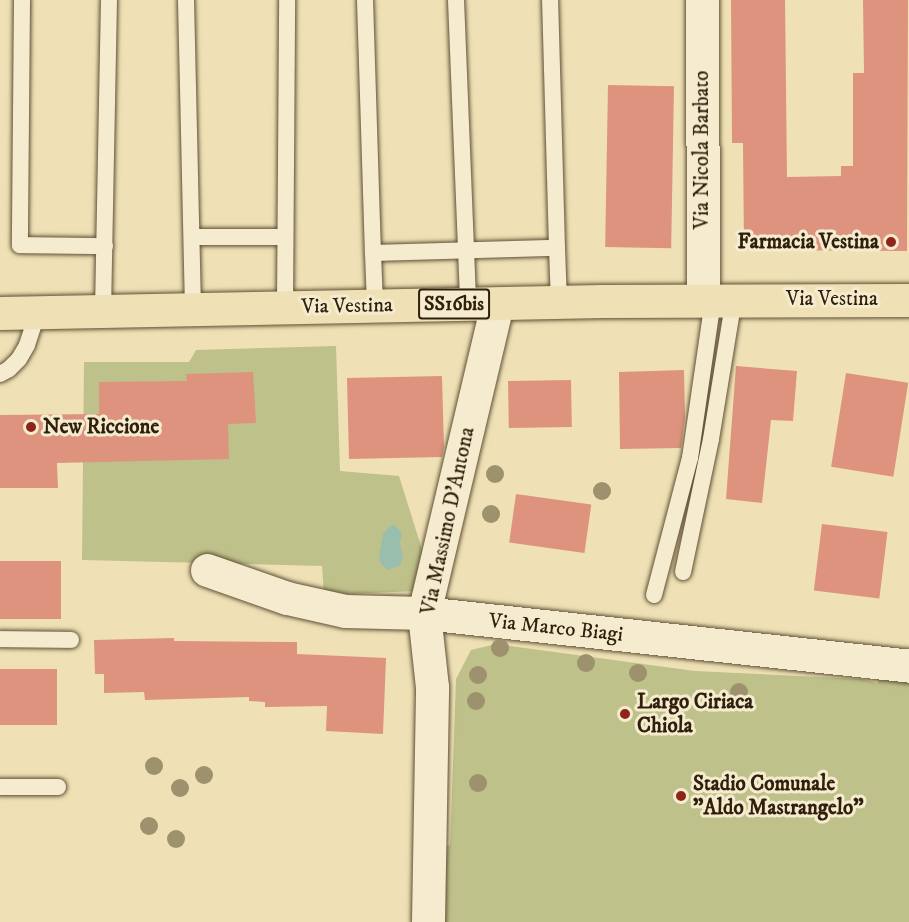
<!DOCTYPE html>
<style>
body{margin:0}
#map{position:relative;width:909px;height:922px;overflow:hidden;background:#efe1b5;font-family:"IM FELL DW Pica",serif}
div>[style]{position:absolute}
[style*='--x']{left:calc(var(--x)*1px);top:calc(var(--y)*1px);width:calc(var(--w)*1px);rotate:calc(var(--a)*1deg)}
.green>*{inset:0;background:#bec18a}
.water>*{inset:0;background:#9abeae}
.building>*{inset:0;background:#dd937e;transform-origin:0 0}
.roads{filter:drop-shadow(0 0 2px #605036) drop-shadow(0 0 2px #605036)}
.service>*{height:16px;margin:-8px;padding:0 8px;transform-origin:8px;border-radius:8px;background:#f5eccf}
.minor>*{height:33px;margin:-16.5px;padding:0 16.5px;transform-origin:16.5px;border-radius:16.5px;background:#f5eccf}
.primary>*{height:33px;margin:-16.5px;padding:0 16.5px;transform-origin:16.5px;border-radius:16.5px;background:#efe1b5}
.trees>*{width:18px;height:18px;margin:-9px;border-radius:50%;background:#9e916d}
.dots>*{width:16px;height:16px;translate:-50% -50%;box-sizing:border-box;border:3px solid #f5eccf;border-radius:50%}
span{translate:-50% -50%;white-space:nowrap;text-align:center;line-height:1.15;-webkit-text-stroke:6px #f5eccf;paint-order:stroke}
.shield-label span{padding:2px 4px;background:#f5eccf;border:2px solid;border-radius:4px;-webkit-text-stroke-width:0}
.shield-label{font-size:20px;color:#301f0c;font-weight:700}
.street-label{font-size:21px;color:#301f0c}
.poi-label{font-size:21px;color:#301f0c;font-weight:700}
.right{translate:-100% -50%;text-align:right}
.left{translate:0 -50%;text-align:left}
</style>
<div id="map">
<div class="green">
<div style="clip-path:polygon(336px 346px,340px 471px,399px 476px,425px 559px,417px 591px,324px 595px,322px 566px,82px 560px,84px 362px,189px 362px,196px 350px)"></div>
<div style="clip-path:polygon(496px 644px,695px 671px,861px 679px,877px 683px,885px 668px,909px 673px,909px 922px,439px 922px,439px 850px,450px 845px,456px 679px,471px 650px)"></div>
</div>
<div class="water">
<div style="clip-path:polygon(395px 525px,402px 533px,400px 543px,403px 558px,400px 565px,388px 570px,381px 564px,379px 556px,383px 534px,390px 526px)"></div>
</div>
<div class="building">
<div style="clip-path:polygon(731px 0,785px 0,787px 177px,841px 176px,841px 166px,853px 166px,853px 73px,864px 73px,863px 0,908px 0,907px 251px,744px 250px,743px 143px,732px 143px)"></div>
<div style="left:608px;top:85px;width:66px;height:162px;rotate:1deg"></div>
<div style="clip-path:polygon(736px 366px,797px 371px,793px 421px,771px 420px,762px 503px,726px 499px)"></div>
<div style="clip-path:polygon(684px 370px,685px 417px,681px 448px,620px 449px,619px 372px)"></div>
<div style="clip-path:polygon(253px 372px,256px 423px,228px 424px,229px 459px,57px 463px,58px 488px,0 488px,0 415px,99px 414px,99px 382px,187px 381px,186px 374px)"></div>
<div style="left:846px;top:373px;width:63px;height:95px;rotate:9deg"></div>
<div style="clip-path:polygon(442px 376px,444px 447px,442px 457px,349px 459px,347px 378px)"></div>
<div style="left:571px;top:380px;width:47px;height:63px;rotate:89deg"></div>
<div style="left:516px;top:494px;width:76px;height:49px;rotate:8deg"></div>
<div style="left:822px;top:524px;width:66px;height:67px;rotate:7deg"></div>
<div style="left:0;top:561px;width:61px;height:58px"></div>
<div style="clip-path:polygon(174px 638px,174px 641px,297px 642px,297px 654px,386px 658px,383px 734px,326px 731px,327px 706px,265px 707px,265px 702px,249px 701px,249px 697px,145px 700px,144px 692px,104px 693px,104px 674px,95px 674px,94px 640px)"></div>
<div style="left:0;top:669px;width:57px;height:56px"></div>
</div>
<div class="roads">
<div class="service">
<div style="--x:22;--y:0;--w:245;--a:90.5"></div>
<div style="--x:20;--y:245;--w:85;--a:0.7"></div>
<div style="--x:186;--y:0;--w:309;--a:88.7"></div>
<div style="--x:365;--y:0;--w:253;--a:88.2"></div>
<div style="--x:373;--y:253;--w:184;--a:-1.6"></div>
<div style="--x:557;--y:248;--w:248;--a:-91.6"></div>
<div style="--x:456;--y:0;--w:304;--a:87.7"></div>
<div style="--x:192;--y:237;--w:93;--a:0"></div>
<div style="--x:557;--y:248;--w:54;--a:87.9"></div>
<div style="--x:373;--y:253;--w:53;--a:87.8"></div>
<div style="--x:285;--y:307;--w:307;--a:-89.6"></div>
<div style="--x:103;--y:311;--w:311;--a:-88.9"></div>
<div style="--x:0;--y:374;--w:10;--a:-29"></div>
<div style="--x:9;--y:369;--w:14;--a:-45"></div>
<div style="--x:19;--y:359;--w:16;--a:-60"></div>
<div style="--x:27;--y:345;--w:35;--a:-72"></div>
<div style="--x:683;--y:572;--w:136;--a:-78.1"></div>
<div style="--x:711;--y:439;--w:142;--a:-80.7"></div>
<div style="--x:654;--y:595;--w:142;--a:-75.3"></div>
<div style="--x:690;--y:458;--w:160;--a:-81.7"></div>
<div style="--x:0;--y:639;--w:71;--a:0.8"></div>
<div style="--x:0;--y:787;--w:58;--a:0"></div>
</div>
<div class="minor">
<div style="--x:702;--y:0;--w:300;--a:89.8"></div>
<div style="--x:207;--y:570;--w:85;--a:19.3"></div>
<div style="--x:287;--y:598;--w:59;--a:12.6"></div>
<div style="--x:345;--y:611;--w:79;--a:1.5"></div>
<div style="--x:424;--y:613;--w:488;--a:6.2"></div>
<div style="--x:428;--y:922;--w:235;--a:-89"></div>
<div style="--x:432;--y:687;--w:74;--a:-96.2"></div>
<div style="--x:424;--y:613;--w:318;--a:-76.7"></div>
</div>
<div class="primary">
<div style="--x:0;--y:313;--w:602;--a:-1.14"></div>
<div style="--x:602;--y:301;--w:307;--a:-0.2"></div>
</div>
</div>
<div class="trees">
<div style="left:495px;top:474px"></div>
<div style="left:602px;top:491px"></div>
<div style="left:491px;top:514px"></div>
<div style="left:500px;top:648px"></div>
<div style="left:586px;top:663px"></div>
<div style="left:638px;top:673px"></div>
<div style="left:478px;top:675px"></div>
<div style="left:739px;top:692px"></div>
<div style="left:476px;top:701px"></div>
<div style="left:154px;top:766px"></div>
<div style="left:204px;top:775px"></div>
<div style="left:478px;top:783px"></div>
<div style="left:180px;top:788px"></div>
<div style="left:149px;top:826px"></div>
<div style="left:176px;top:839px"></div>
</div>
<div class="dots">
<div style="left:891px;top:242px;background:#8f2418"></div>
<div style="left:31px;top:427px;background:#8f2418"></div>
<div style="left:625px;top:714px;background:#8f2418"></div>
<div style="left:681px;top:796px;background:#8f2418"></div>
</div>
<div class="shield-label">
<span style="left:454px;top:304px">SS16bis</span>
</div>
<div class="street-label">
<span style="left:702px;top:150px;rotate:-90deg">Via Nicola Barbato</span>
<span style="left:832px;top:299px">Via Vestina</span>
<span style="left:347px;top:306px;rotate:-1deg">Via Vestina</span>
<span style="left:448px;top:521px;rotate:-78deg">Via Massimo D'Antona</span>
<span style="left:556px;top:628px;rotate:6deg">Via Marco Biagi</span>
</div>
<div class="poi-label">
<span class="right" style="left:879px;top:242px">Farmacia Vestina</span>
<span class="left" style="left:43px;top:427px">New Riccione</span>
<span class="left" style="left:637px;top:714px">Largo Ciriaca<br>Chiola</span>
<span class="left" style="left:693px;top:796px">Stadio Comunale<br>"Aldo Mastrangelo"</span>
</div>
</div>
